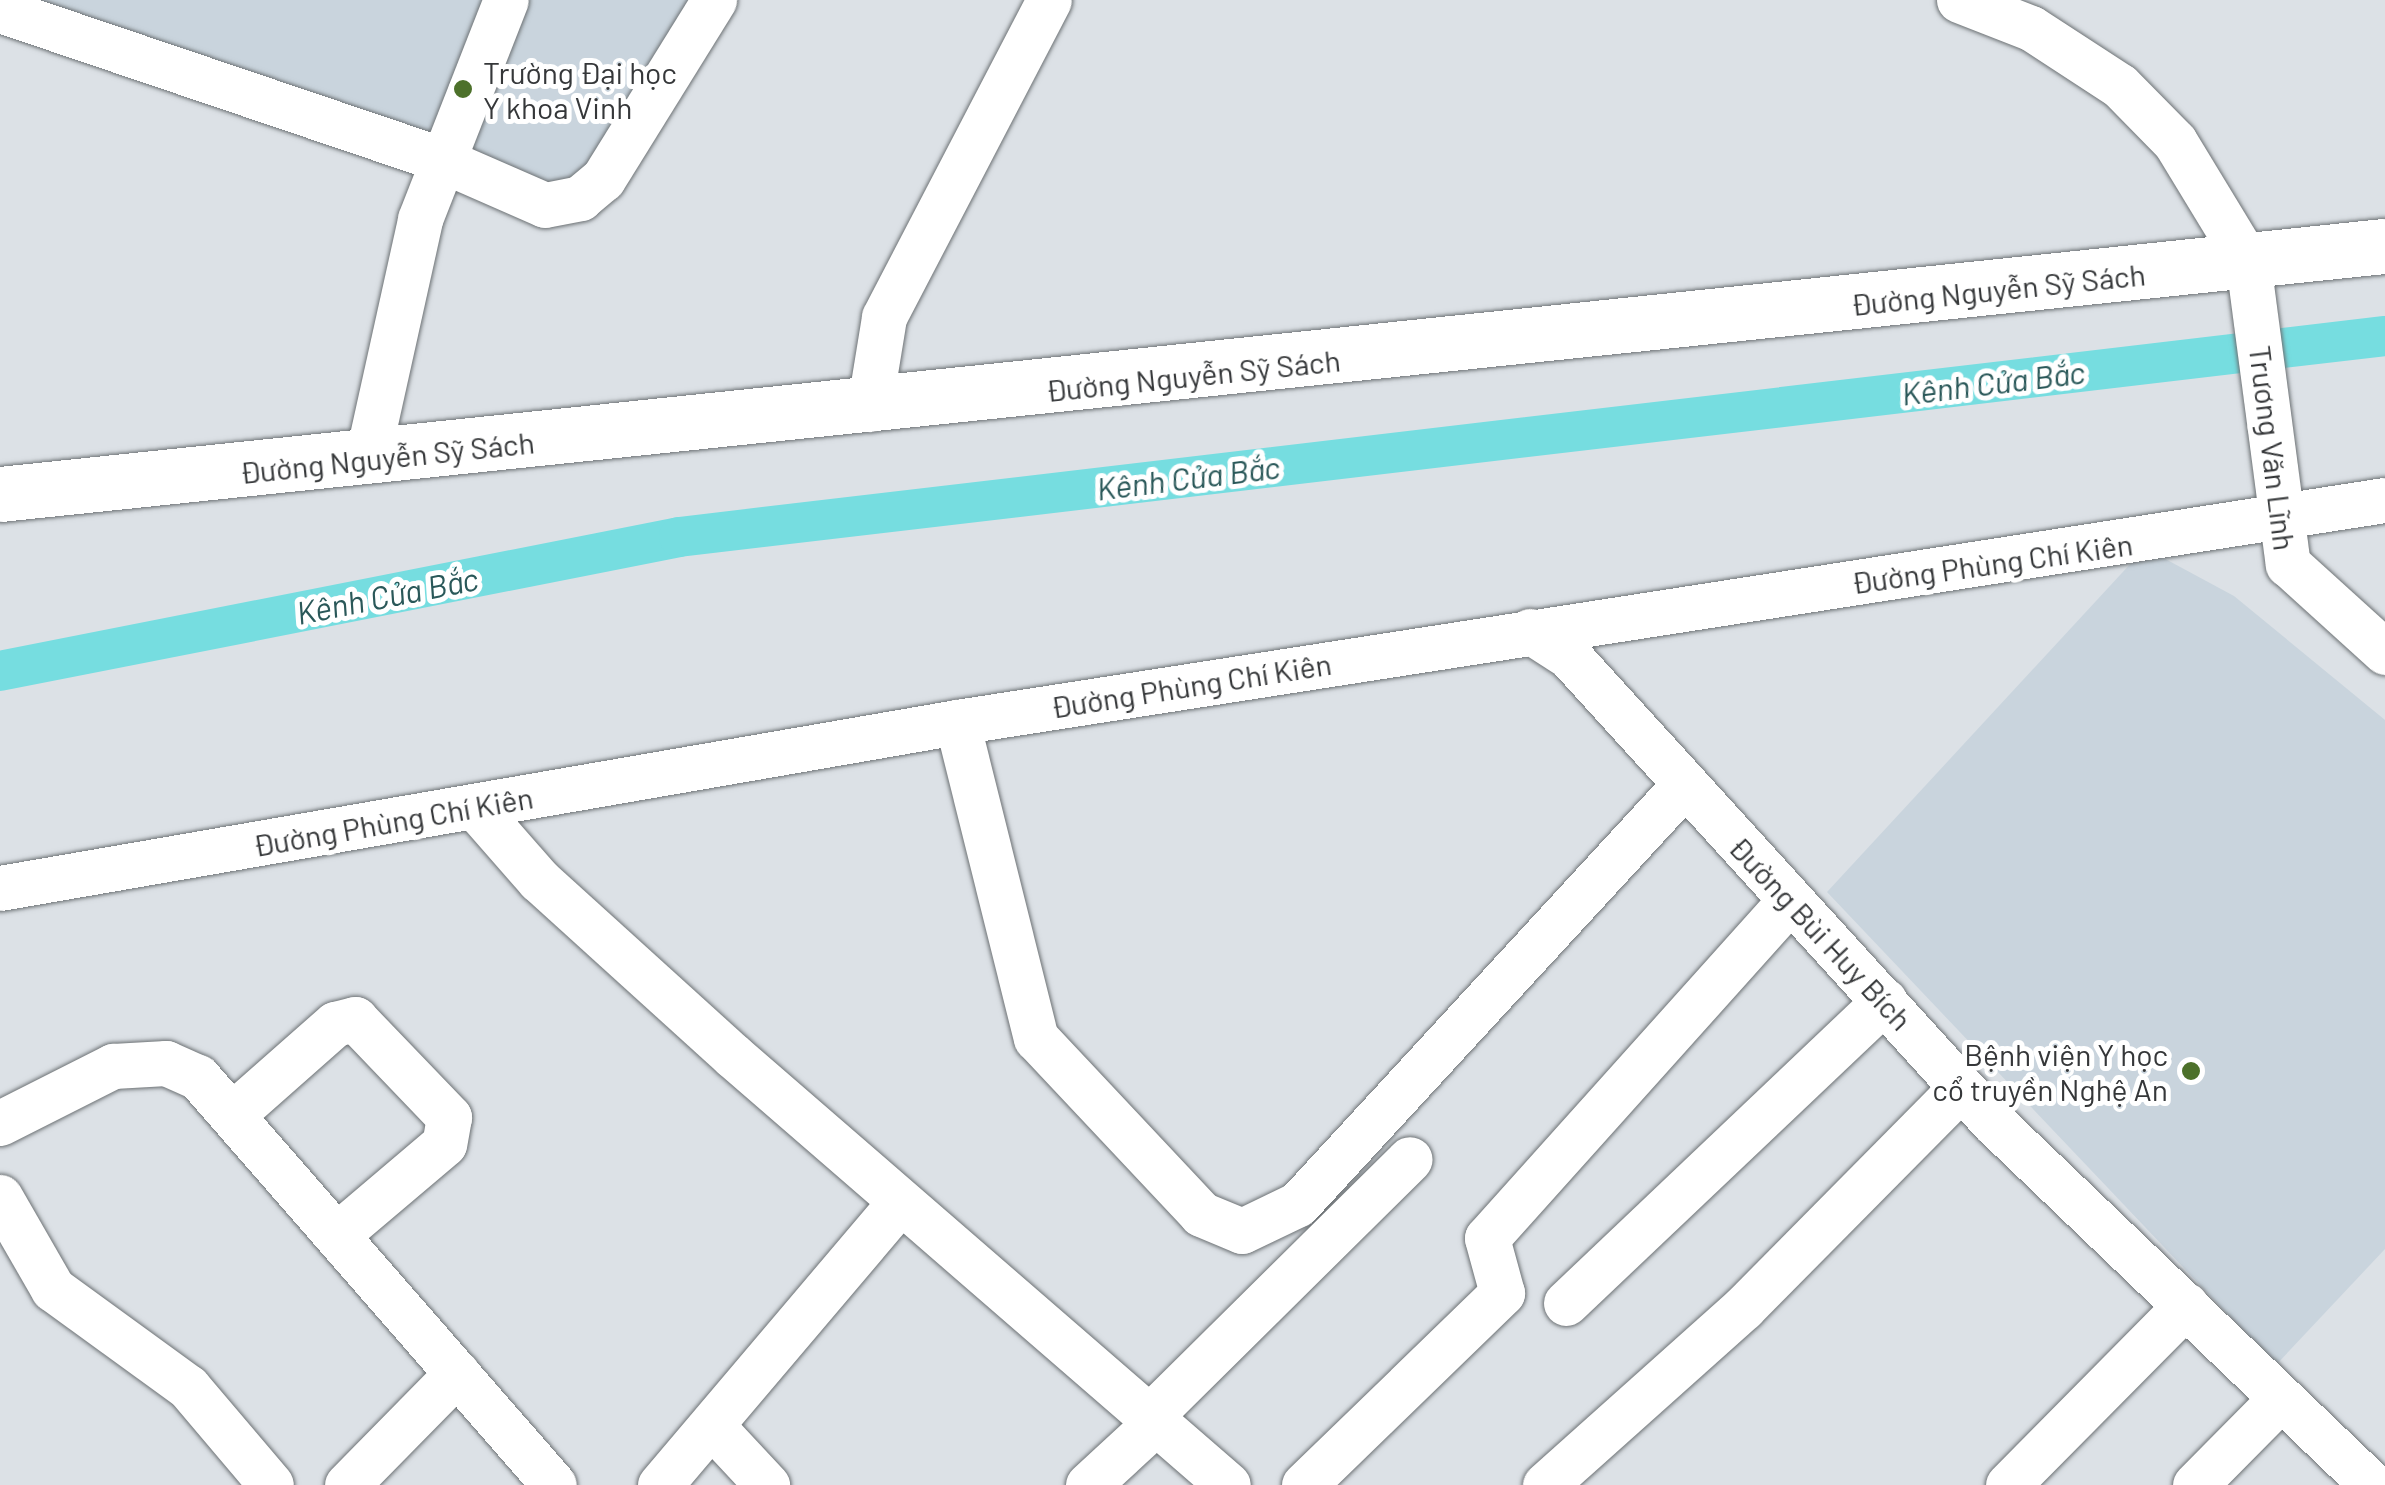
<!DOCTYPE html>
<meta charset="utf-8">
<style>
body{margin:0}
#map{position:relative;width:2385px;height:1485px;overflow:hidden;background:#dce1e6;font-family:Barlow,sans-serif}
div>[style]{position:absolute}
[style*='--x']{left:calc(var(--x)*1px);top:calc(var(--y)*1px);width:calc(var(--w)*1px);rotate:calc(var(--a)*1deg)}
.built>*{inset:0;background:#c9d4dd}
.canal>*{height:40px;margin:-20px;padding:0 20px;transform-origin:20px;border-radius:20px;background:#76dde0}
.roads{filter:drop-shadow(0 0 2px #6c7174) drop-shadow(0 0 2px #6c7174)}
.minor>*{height:45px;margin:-22.5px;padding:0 22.5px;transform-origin:22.5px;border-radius:22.5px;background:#fff}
.major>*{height:55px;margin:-27.5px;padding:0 27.5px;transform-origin:27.5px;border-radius:27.5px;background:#fff}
.dots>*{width:28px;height:28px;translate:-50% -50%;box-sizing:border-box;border:5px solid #fff;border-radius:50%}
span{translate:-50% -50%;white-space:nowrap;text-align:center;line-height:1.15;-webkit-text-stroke:10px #fff;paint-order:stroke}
.poi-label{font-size:30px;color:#353739}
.left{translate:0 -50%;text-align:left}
.right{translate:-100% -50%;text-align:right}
.street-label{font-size:30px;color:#353739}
.water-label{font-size:32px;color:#2a5859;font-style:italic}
</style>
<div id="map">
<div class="built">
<div style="clip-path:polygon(38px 0,698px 0,583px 179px,548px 184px)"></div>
<div style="clip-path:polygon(2145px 548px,2234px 596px,2385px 720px,2385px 1249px,2276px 1365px,1827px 892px)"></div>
</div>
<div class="canal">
<div style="--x:0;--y:671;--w:692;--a:-11.16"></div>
<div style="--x:679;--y:537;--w:1718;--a:-6.72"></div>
</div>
<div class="roads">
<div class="minor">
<div style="--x:1959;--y:0;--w:77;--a:21.3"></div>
<div style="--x:2031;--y:28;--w:106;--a:33.1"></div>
<div style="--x:2120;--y:86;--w:78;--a:45.5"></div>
<div style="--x:2175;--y:142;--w:140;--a:58.7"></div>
<div style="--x:2248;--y:262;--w:305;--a:82.5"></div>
<div style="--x:2288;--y:564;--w:131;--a:42.2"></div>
<div style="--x:0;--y:10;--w:467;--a:18.7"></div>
<div style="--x:442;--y:160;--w:112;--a:23.6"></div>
<div style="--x:545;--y:205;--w:36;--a:-11"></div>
<div style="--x:580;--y:198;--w:30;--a:-40"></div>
<div style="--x:603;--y:179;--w:211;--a:-58.2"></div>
<div style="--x:869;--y:409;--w:93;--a:-80.7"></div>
<div style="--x:884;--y:317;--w:357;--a:-62.5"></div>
<div style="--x:367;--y:459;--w:246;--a:-77.5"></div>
<div style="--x:420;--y:219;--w:235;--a:-68.6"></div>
<div style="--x:1530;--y:631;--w:46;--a:32.7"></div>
<div style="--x:1569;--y:656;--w:629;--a:47.71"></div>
<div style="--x:1992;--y:1121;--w:526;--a:43.77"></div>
<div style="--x:957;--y:722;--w:326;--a:76"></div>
<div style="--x:1036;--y:1038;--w:241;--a:46.8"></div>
<div style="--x:1201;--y:1214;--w:44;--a:22.5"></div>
<div style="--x:1242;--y:1231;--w:62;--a:-25.7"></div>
<div style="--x:1298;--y:1204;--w:568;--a:-47.35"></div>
<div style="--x:475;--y:807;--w:97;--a:48.8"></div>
<div style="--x:539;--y:880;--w:261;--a:42.2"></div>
<div style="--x:732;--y:1055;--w:656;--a:40.92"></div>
<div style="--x:0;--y:888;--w:971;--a:-9.84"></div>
<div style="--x:957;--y:722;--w:1445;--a:-8.84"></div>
<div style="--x:234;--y:1113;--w:135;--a:-41.4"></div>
<div style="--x:335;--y:1024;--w:21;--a:-14"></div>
<div style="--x:355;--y:1019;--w:136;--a:46.2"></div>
<div style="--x:449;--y:1117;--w:27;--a:100"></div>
<div style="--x:444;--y:1144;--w:139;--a:139.7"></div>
<div style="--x:0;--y:1123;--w:127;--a:-26.8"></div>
<div style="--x:113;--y:1066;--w:53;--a:-3.2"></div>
<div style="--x:166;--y:1063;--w:35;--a:24"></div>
<div style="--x:198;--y:1077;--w:541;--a:48.89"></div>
<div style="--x:0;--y:1197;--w:106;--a:60.1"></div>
<div style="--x:53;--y:1289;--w:167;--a:36"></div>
<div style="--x:188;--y:1387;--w:128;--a:49.7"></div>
<div style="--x:1566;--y:1303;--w:439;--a:-43.5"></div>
<div style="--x:1148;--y:1418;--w:368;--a:-44.7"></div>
<div style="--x:712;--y:1426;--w:81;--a:47"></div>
<div style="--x:347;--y:1485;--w:157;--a:-45.5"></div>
<div style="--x:660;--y:1485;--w:371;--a:-49.7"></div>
<div style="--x:1088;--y:1485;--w:90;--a:-42.7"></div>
<div style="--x:1304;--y:1485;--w:276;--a:-44.1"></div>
<div style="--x:1502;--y:1293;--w:57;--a:-105.3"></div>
<div style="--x:1487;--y:1238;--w:451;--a:-48.1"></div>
<div style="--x:1545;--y:1485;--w:266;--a:-41.8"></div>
<div style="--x:1743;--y:1308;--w:310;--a:-45.3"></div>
<div style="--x:2008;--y:1485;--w:253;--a:-45.3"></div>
<div style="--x:2195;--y:1485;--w:122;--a:-45.3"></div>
</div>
<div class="major">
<div style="--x:0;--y:494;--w:2398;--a:-5.94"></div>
</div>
</div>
<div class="dots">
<div style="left:463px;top:89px;background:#4d712b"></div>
<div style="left:2191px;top:1071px;background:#4d712b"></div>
</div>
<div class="poi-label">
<span class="left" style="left:483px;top:89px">Trường Đại học<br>Y khoa Vinh</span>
<span class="right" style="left:2168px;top:1071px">Bệnh viện Y học<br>cổ truyền Nghệ An</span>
</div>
<div class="street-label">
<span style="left:1998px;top:289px;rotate:-6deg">Đường Nguyễn Sỹ Sách</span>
<span style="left:1193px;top:375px;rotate:-6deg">Đường Nguyễn Sỹ Sách</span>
<span style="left:2273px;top:448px;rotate:83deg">Trương Văn Lĩnh</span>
<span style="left:387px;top:457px;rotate:-6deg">Đường Nguyễn Sỹ Sách</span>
<span style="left:1992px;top:563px;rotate:-8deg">Đường Phùng Chí Kiên</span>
<span style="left:1191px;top:685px;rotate:-9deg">Đường Phùng Chí Kiên</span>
<span style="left:393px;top:821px;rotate:-10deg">Đường Phùng Chí Kiên</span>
<span style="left:1821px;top:933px;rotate:47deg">Đường Bùi Huy Bích</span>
</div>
<div class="water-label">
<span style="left:1993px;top:382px;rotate:-7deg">Kênh Cửa Bắc</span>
<span style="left:1188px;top:477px;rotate:-7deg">Kênh Cửa Bắc</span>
<span style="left:387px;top:595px;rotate:-11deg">Kênh Cửa Bắc</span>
</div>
</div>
